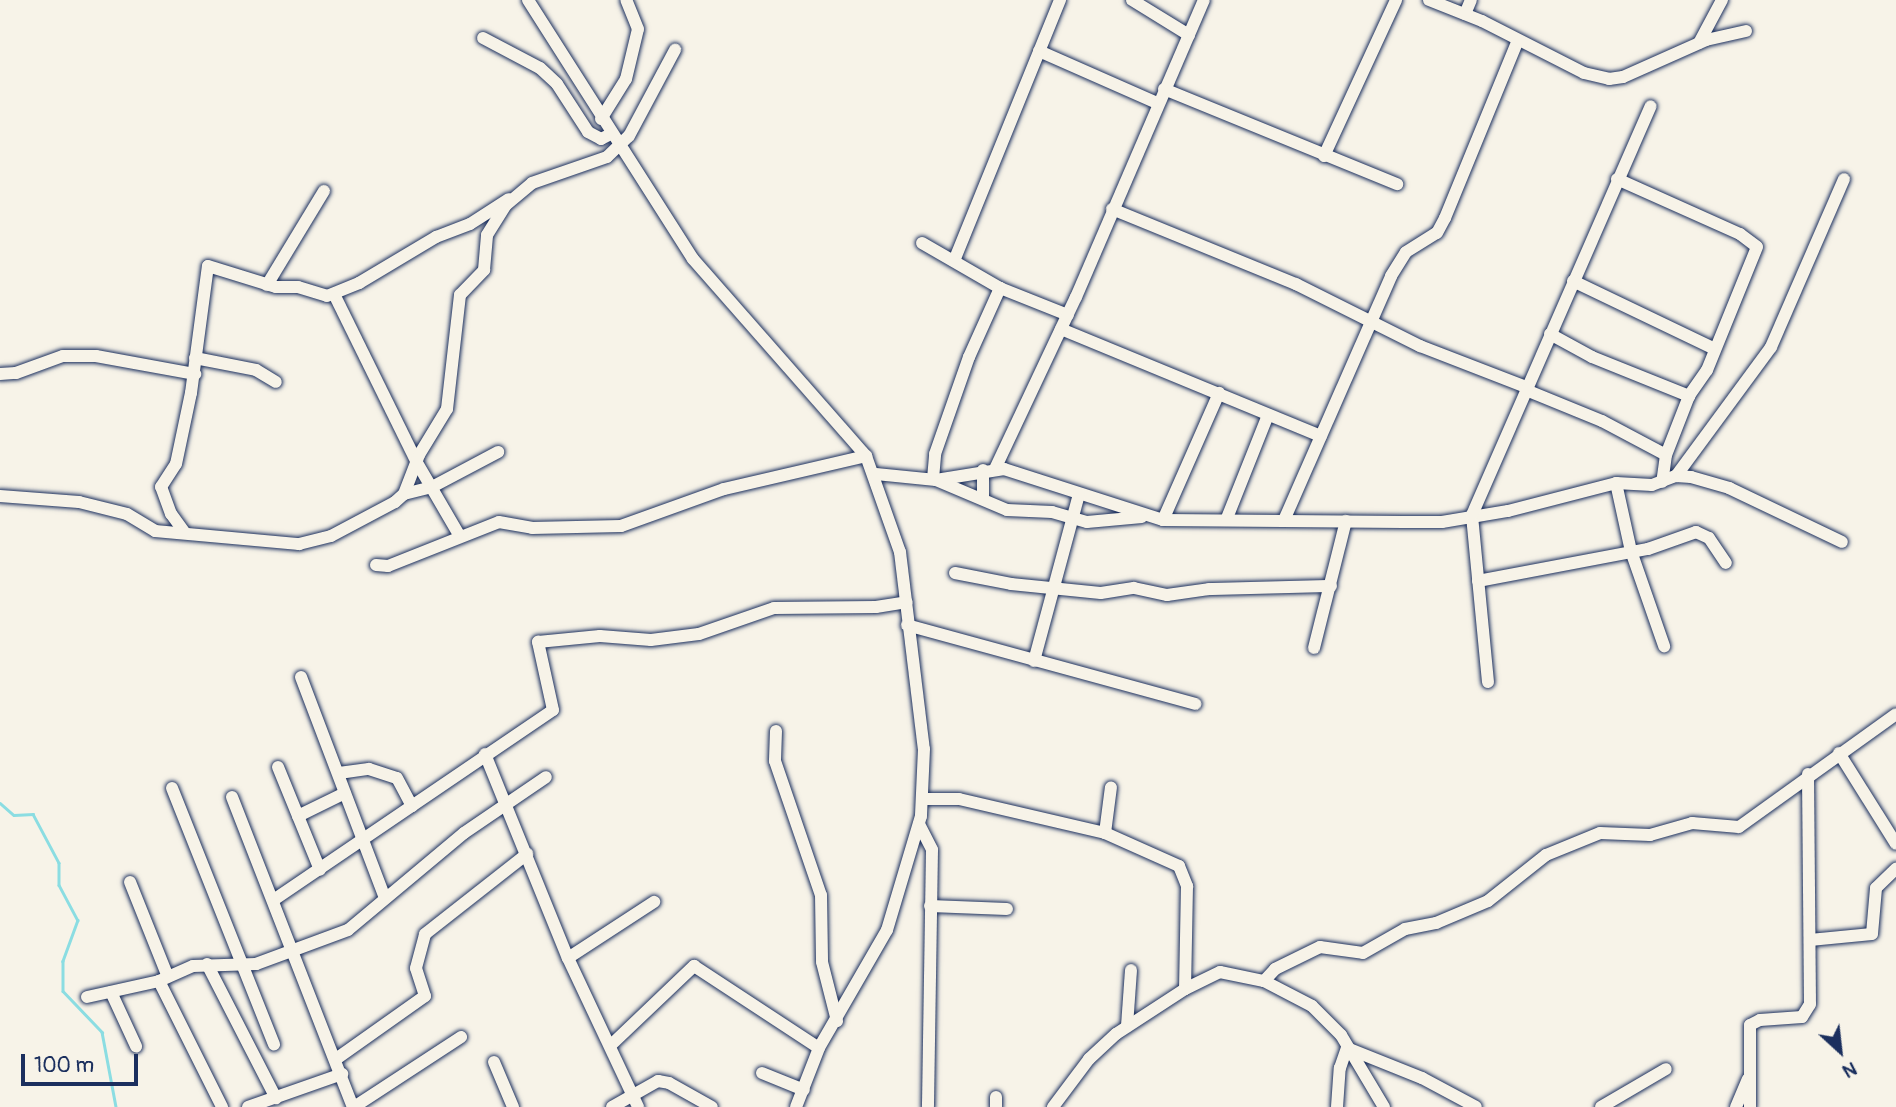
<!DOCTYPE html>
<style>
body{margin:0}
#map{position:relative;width:1896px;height:1107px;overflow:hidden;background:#f7f3e8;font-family:Pangolin,sans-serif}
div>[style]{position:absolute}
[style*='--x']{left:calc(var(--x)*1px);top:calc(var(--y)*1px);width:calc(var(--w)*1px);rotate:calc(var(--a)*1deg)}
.stream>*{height:2.5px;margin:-1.25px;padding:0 1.25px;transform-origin:1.25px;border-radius:1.25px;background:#8bdde2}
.roads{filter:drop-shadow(0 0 2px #1b2f5e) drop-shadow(0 0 2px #1b2f5e)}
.minor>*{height:12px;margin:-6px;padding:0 6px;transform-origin:6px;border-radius:6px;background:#f7f3e8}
span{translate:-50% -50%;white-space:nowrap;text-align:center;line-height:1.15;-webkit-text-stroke:7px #f7f3e8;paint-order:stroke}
.north{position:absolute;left:1805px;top:1016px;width:70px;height:70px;-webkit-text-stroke:5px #f7f3e8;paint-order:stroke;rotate:153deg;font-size:19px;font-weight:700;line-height:28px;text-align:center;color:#1b2f5e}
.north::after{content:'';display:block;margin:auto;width:24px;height:32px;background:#1b2f5e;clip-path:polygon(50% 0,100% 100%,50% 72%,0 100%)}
.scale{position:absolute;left:21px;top:1054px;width:117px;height:32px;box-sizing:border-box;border:4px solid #1b2f5e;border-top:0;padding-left:9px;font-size:21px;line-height:24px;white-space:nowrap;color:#1b2f5e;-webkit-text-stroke:5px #f7f3e8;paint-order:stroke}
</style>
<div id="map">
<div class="stream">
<div style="--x:0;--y:803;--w:18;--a:41"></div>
<div style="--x:14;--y:815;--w:19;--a:-3"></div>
<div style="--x:33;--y:814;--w:55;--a:62"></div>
<div style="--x:59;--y:863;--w:22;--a:90"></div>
<div style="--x:59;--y:885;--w:40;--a:62"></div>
<div style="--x:78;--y:920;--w:44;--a:110.1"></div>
<div style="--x:63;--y:961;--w:30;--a:90"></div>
<div style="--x:63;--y:991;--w:57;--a:46.4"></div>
<div style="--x:102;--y:1032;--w:76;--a:79.4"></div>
</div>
<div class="roads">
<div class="minor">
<div style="--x:528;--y:0;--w:307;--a:57.5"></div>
<div style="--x:693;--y:259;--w:262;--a:48.7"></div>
<div style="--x:866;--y:456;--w:102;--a:70.5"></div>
<div style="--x:900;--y:552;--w:198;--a:83.1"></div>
<div style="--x:924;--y:749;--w:67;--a:92.6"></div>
<div style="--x:921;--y:816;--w:119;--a:106.6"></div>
<div style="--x:887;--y:930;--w:136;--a:120"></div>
<div style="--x:819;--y:1048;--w:63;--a:111.3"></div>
<div style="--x:1132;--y:0;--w:67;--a:31.6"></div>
<div style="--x:1429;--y:0;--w:57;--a:21.6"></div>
<div style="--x:1482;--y:21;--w:114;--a:27"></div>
<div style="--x:1584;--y:73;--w:26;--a:13"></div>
<div style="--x:1609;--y:79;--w:14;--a:-8"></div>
<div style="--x:1623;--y:77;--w:91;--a:-24"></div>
<div style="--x:1706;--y:40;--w:41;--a:-12.7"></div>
<div style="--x:1465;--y:14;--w:15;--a:-67"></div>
<div style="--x:483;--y:38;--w:64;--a:27.8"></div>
<div style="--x:540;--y:68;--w:23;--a:43"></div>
<div style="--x:557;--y:84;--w:57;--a:57.1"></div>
<div style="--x:588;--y:132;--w:15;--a:28"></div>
<div style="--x:601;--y:139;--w:11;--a:-27"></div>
<div style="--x:1699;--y:43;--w:49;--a:-61.9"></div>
<div style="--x:1039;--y:51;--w:129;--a:23.8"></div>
<div style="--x:1164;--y:89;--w:252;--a:22.2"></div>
<div style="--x:601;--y:119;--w:47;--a:-58"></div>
<div style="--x:626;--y:79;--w:51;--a:-76.5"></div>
<div style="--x:638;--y:29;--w:31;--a:-112"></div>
<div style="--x:1324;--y:156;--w:172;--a:-65.2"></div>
<div style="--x:1617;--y:179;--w:135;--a:24.1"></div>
<div style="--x:1740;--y:234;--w:21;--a:37"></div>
<div style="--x:1757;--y:247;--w:133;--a:112.1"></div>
<div style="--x:1707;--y:370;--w:32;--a:125"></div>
<div style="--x:1689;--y:396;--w:63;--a:111.3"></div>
<div style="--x:1666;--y:455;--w:27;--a:98"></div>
<div style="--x:1112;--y:209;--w:199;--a:22.2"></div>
<div style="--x:1296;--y:284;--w:139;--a:26.6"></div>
<div style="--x:1420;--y:346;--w:114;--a:21.1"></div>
<div style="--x:922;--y:243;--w:90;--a:30"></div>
<div style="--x:1000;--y:288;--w:73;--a:21.7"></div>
<div style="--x:954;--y:261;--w:282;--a:-67.9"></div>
<div style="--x:1573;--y:281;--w:155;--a:25.6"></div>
<div style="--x:267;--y:285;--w:110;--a:-58.8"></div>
<div style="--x:334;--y:294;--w:186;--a:63.8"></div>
<div style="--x:416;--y:461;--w:86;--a:59.8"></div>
<div style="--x:1061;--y:329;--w:281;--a:22.4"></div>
<div style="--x:1550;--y:334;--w:48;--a:28.7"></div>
<div style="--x:1592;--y:357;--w:105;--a:21.9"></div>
<div style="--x:195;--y:358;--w:62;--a:11.1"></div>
<div style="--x:256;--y:370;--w:23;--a:31"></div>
<div style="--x:0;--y:374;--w:16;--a:-4"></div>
<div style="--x:16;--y:373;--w:50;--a:-19.9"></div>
<div style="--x:63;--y:356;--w:33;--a:0"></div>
<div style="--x:96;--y:356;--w:101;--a:10.3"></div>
<div style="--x:1526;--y:390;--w:82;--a:22.2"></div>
<div style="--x:1602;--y:421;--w:72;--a:28"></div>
<div style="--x:995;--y:469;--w:190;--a:-64.8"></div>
<div style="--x:1076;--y:297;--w:323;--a:-66.7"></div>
<div style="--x:876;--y:474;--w:60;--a:5.7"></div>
<div style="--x:936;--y:480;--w:69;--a:-9.2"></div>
<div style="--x:1004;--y:469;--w:167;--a:17.8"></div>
<div style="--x:1163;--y:520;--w:240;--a:0.5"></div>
<div style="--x:1403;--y:522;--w:39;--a:0"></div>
<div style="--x:1442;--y:522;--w:67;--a:-9.5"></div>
<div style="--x:1508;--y:511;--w:112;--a:-14.5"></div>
<div style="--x:1616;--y:483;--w:36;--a:3"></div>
<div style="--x:1652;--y:485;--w:26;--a:-21"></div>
<div style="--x:1676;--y:476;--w:15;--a:4"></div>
<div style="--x:1691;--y:477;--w:40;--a:16"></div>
<div style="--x:1729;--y:488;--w:125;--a:25.5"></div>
<div style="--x:1676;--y:476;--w:160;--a:-53.6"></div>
<div style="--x:1771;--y:347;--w:183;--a:-66.5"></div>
<div style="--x:933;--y:479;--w:25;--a:-85"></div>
<div style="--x:935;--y:454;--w:103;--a:-70.7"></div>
<div style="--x:969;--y:357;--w:76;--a:-65.8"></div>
<div style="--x:936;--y:480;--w:77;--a:22.9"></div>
<div style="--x:1007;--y:510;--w:45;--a:2.5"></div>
<div style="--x:1052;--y:512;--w:36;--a:16"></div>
<div style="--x:1087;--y:522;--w:55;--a:-5.2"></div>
<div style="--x:1616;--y:483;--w:70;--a:77.6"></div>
<div style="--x:1631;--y:551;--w:101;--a:70.8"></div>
<div style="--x:404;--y:494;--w:29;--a:-14"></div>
<div style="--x:432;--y:487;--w:75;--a:-27.9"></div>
<div style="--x:0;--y:496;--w:79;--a:4.3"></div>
<div style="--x:79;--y:502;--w:49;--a:14"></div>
<div style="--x:127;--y:514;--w:33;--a:31"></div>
<div style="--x:155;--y:531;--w:145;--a:5.2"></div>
<div style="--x:299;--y:544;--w:33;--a:-14"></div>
<div style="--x:331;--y:536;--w:72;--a:-28"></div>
<div style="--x:395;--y:502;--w:12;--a:-42"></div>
<div style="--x:404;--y:494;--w:42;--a:-69"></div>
<div style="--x:419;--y:455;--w:54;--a:-58.7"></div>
<div style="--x:447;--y:409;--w:115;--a:-83.5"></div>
<div style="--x:460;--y:295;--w:35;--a:-46"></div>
<div style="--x:484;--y:270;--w:35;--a:-85"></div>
<div style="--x:487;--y:235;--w:36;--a:-58"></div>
<div style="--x:506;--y:205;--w:34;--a:-40"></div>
<div style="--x:532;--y:183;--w:79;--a:-19.1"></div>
<div style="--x:607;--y:157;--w:30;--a:-44"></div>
<div style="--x:629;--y:136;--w:98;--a:-61.9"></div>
<div style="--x:983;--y:499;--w:29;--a:-90"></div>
<div style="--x:1227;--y:518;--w:111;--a:-68.3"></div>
<div style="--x:1285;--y:518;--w:264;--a:-66.3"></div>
<div style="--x:1391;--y:276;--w:28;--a:-58"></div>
<div style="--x:1406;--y:252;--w:36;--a:-32"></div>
<div style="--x:1437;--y:233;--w:17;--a:-62"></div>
<div style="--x:1445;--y:218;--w:192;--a:-67.7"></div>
<div style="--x:1163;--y:520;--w:139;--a:-66.2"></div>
<div style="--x:185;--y:533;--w:24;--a:-126"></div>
<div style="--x:171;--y:514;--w:29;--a:-110"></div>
<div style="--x:161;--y:487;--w:27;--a:-57"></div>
<div style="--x:176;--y:464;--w:73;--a:-78.1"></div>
<div style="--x:191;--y:393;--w:128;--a:-82.4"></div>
<div style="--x:208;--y:266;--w:71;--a:17.2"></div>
<div style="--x:276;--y:287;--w:22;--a:0"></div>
<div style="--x:298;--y:287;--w:30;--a:17"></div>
<div style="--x:327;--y:296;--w:35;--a:-22"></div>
<div style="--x:359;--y:283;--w:90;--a:-30.9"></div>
<div style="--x:436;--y:237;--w:36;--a:-21"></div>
<div style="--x:470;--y:224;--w:46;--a:-32.7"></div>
<div style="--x:376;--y:565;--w:12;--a:5"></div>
<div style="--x:388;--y:566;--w:119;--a:-21.6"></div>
<div style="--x:499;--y:522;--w:34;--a:10"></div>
<div style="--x:532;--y:528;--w:89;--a:-1.3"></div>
<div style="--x:621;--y:526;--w:109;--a:-19.8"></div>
<div style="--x:724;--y:489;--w:146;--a:-13.1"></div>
<div style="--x:955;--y:573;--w:57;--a:11.1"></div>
<div style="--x:1011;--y:584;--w:90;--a:5.7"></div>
<div style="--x:1101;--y:593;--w:33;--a:-9"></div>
<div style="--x:1134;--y:588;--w:34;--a:12"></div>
<div style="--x:1167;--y:595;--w:42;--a:-8.1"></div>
<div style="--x:1209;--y:589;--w:122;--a:-1.4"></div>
<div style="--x:1478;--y:581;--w:173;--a:-10.7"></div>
<div style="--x:1648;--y:549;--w:51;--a:-19.5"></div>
<div style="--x:1696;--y:532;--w:14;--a:25"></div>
<div style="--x:1709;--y:538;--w:30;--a:56"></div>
<div style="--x:907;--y:625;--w:299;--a:15.3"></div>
<div style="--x:1314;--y:648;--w:131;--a:-75.9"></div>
<div style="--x:1034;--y:661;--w:173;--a:-74.9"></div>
<div style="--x:301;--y:677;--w:236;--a:69.2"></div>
<div style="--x:1488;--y:682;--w:168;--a:-95.5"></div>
<div style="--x:1472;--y:515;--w:446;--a:-66.4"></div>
<div style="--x:776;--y:731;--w:30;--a:92"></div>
<div style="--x:775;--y:761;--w:142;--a:71.1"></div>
<div style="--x:821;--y:895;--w:67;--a:89.1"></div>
<div style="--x:822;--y:962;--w:61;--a:75.7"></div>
<div style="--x:1839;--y:753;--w:107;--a:57.9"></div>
<div style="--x:485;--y:754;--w:220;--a:67.9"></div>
<div style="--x:568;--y:958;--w:165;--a:64.8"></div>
<div style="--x:278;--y:767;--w:111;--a:67.8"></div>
<div style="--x:339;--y:773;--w:30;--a:-8"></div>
<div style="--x:369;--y:769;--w:29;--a:18"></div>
<div style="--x:397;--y:778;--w:32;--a:62"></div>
<div style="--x:172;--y:788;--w:276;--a:68.3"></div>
<div style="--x:232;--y:797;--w:333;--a:68.7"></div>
<div style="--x:923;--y:799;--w:36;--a:0"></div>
<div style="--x:959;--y:799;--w:150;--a:13.1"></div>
<div style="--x:1105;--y:833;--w:81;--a:24"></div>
<div style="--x:1179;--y:866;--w:22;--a:68"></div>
<div style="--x:1187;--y:886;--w:103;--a:91.1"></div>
<div style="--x:298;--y:816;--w:52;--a:-26.1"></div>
<div style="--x:919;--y:824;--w:29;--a:63"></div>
<div style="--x:932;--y:850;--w:257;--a:90.9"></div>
<div style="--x:1105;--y:833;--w:46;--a:-82.6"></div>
<div style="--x:130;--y:882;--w:102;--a:68.2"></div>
<div style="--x:275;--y:899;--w:336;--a:-34.2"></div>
<div style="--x:553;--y:710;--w:70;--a:-102.4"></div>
<div style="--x:538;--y:642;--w:62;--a:-5.5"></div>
<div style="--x:600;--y:636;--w:51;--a:4.5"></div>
<div style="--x:651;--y:640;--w:48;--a:-7.1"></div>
<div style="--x:699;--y:634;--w:79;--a:-19.1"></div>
<div style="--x:774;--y:608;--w:102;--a:-0.6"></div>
<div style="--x:876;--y:607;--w:31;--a:-9"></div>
<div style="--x:930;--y:906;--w:77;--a:2.2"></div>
<div style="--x:1810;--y:940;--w:62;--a:-5.5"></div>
<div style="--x:1872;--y:934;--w:46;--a:-85"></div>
<div style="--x:1876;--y:888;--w:28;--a:-44"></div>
<div style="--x:568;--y:958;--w:103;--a:-33.1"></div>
<div style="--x:207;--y:964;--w:151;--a:62.8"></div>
<div style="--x:159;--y:981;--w:141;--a:63.4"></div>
<div style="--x:1264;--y:981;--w:16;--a:-47"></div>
<div style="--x:1275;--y:969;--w:50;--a:-26.1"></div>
<div style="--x:1320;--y:947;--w:43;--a:7.9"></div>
<div style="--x:1363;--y:953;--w:48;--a:-29.7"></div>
<div style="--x:1405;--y:929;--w:32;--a:-11"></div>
<div style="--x:1436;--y:923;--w:56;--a:-22.9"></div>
<div style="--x:1488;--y:901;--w:74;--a:-38.4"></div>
<div style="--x:1546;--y:855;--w:58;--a:-22.2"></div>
<div style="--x:1600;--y:833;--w:50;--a:2.3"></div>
<div style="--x:1650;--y:835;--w:44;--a:-15.9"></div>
<div style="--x:1692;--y:823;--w:47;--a:4.9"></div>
<div style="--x:1739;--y:827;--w:193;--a:-35.7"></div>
<div style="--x:111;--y:992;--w:60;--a:65.2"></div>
<div style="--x:87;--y:997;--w:74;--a:-12.5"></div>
<div style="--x:159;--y:981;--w:37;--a:-24"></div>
<div style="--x:193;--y:966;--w:63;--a:-1.8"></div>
<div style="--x:256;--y:964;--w:98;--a:-20.3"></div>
<div style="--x:348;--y:930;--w:151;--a:-39.9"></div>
<div style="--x:464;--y:833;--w:99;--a:-34.3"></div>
<div style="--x:1127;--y:1026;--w:56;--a:-85.9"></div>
<div style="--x:611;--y:1045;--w:115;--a:-43.6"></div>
<div style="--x:694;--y:966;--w:149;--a:33.3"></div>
<div style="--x:336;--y:1059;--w:109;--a:-35.3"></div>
<div style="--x:425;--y:996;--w:29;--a:-108"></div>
<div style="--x:416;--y:968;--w:35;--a:-75"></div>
<div style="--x:425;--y:934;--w:130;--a:-38.1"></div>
<div style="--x:494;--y:1062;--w:49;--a:67.1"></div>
<div style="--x:762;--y:1073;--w:45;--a:22"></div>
<div style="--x:996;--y:1097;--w:10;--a:90"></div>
<div style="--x:248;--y:1107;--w:100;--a:-19.3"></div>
<div style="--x:354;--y:1107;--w:128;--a:-33.2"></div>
<div style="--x:612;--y:1107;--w:53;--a:-29.5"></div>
<div style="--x:658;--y:1081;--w:11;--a:10"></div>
<div style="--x:669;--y:1083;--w:49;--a:29.2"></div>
<div style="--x:1053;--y:1107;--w:60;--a:-53.1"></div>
<div style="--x:1089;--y:1059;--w:37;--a:-43"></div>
<div style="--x:1116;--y:1034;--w:82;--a:-33.1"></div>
<div style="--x:1185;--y:989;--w:39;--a:-26"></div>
<div style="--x:1220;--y:972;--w:45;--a:11.6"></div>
<div style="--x:1264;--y:981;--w:54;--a:27.5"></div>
<div style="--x:1312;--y:1006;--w:41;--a:45"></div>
<div style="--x:1341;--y:1035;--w:84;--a:59.2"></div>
<div style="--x:1337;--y:1107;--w:39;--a:-86"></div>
<div style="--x:1340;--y:1068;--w:21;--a:-71"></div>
<div style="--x:1347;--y:1048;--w:81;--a:21.8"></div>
<div style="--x:1422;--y:1078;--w:61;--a:28.2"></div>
<div style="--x:1601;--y:1107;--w:75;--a:-30.3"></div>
<div style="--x:1736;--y:1107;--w:30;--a:-67"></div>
<div style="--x:1750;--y:1107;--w:82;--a:-90"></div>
<div style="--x:1750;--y:1025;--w:11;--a:-27"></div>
<div style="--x:1760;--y:1020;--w:42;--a:-4.1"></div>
<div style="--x:1802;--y:1017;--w:15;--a:-58"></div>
<div style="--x:1810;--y:1004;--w:230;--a:-90.5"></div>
</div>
</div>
<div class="north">N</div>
<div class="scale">100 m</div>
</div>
